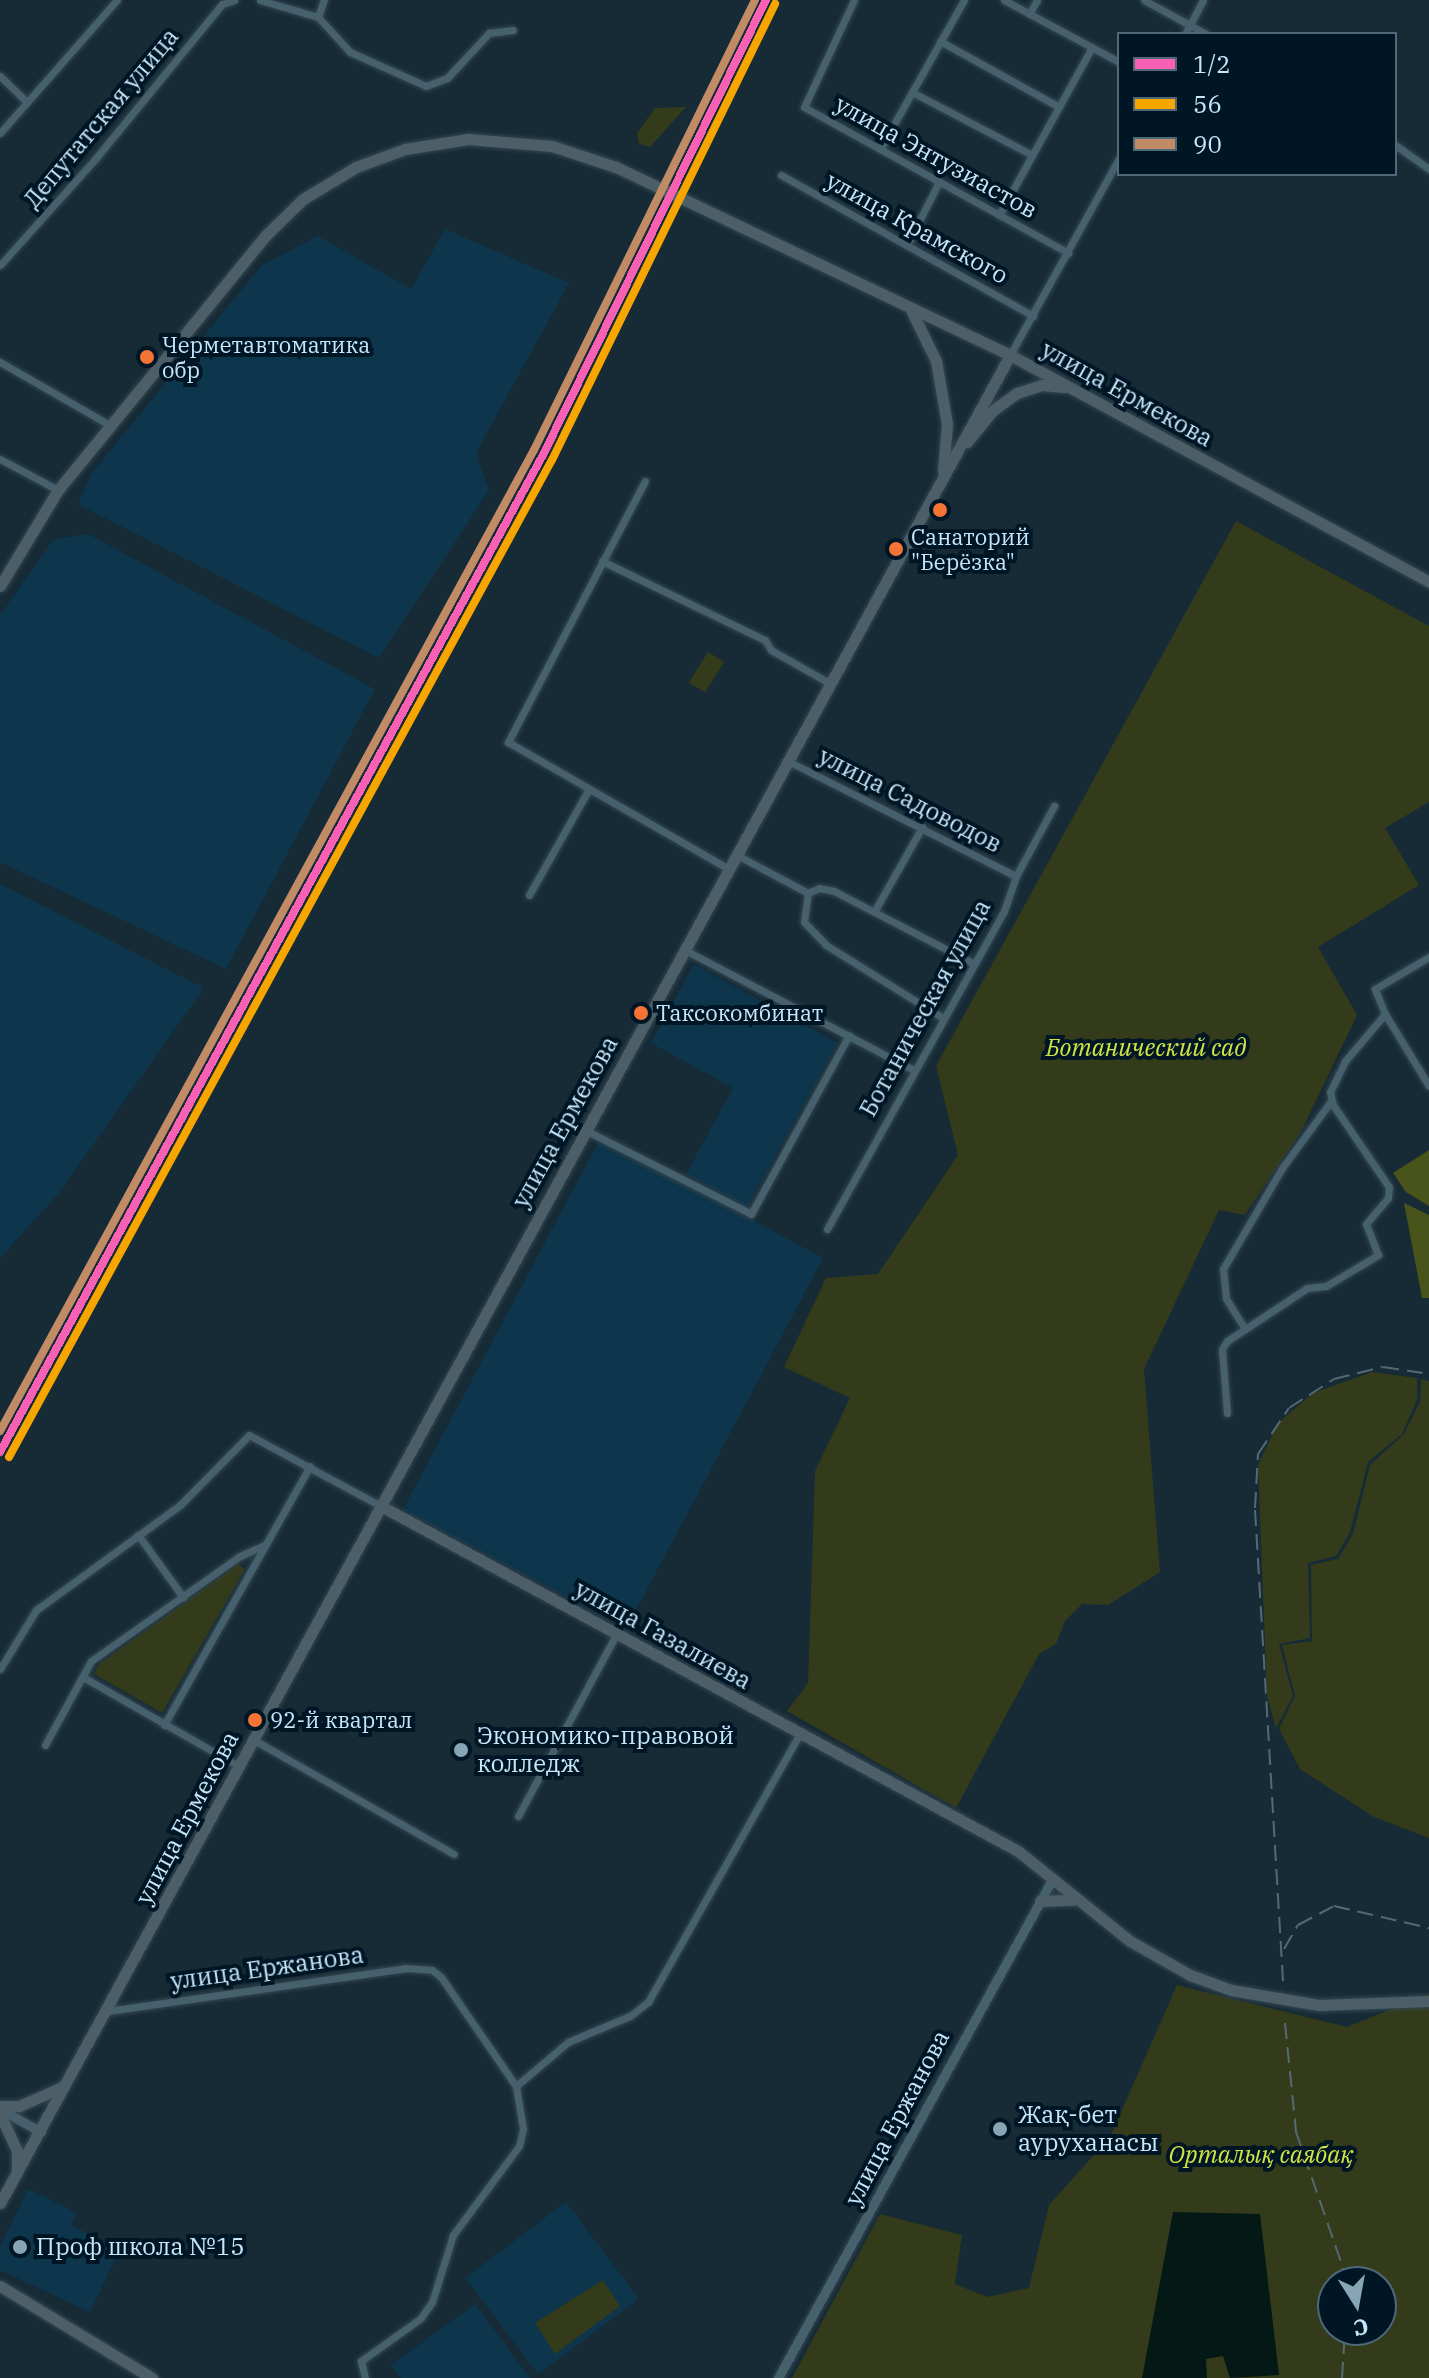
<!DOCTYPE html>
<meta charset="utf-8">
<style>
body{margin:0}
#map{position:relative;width:1429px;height:2378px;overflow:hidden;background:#162b36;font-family:"IBM Plex Serif",serif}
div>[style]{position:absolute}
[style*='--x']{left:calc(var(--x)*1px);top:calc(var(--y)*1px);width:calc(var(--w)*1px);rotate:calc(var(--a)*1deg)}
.built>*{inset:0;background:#0d354b;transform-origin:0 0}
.green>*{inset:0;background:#333b1a;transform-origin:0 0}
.forest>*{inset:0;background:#49541b}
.water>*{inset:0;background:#041815}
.roads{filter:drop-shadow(0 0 2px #344651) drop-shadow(0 0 2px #344651)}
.minor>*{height:7px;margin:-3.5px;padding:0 3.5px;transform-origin:3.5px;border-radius:3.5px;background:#47606d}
.tertiary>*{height:9px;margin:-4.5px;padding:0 4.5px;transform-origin:4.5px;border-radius:4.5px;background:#47606d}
.secondary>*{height:11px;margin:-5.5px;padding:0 5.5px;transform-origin:5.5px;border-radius:5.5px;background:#4c5f68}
.rail>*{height:2px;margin-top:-1px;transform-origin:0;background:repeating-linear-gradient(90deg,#556973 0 16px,transparent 0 24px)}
.rail-1>*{height:8px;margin:-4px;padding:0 4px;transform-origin:4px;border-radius:4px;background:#f860b3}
.rail-2>*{height:8px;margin:-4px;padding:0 4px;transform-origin:4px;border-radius:4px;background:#f7a600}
.rail-3>*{height:8px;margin:-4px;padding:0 4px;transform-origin:4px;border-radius:4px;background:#c18c65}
.dots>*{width:22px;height:22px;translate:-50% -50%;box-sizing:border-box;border:4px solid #001625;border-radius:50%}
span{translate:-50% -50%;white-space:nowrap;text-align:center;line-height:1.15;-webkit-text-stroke:8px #001625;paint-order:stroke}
.bus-label{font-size:22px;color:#c5e6fb}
.left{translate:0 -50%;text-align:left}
.street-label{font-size:24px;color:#c5e6fb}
.park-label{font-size:24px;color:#d0e544;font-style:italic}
.poi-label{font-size:24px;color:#c5e6fb}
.legend{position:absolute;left:1117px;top:32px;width:280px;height:144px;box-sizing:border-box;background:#001625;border:2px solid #4f697b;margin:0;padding:10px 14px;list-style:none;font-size:24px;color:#c5e6fb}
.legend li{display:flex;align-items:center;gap:16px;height:40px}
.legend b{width:40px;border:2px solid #4f697b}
.north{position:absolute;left:1317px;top:2266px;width:80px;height:80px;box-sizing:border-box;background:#001625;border:2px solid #4f697b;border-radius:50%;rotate:169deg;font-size:22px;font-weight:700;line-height:32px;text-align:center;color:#c5e6fb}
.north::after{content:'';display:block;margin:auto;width:28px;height:36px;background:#88a5b6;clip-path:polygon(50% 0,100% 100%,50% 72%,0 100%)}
</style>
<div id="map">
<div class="built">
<div style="clip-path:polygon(445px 229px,569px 283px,476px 453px,489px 490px,379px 658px,78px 504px,91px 474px,262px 265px,318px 236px,411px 289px)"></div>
<div style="clip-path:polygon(88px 534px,375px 689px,226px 969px,0 862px,0 615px,54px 539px)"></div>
<div style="clip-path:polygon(0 884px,204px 988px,59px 1193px,0 1258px)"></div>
<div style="clip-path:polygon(694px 964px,838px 1043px,747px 1207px,686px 1174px,733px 1088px,651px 1043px)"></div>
<div style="left:600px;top:1139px;width:253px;height:420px;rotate:28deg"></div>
<div style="clip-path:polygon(28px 2189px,77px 2213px,71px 2225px,120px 2249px,90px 2312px,0 2270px,0 2247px)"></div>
<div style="left:566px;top:2202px;width:121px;height:126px;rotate:53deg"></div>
<div style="clip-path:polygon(475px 2304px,530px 2378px,401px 2378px,391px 2365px)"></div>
</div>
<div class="green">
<div style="clip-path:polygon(686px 107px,650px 147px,639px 144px,637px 133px,655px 108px)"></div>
<div style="clip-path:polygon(1236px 521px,1429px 626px,1429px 802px,1385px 828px,1419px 885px,1318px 947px,1357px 1015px,1301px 1132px,1245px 1215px,1219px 1210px,1144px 1369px,1160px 1572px,1108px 1605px,1082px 1604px,1065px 1621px,1056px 1644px,1039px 1654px,956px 1808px,787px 1711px,808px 1683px,815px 1471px,850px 1398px,784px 1367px,826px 1278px,878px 1274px,958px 1155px,936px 1066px)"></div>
<div style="left:708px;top:652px;width:19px;height:36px;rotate:32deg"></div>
<div style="clip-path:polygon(1372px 1372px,1417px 1378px,1417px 1400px,1402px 1434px,1368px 1462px,1350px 1532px,1336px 1556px,1308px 1563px,1310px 1638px,1279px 1644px,1293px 1696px,1276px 1728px,1267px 1696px,1258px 1465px,1278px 1423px,1313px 1393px)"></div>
<div style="clip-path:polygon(1421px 1379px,1429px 1381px,1429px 1838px,1374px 1817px,1300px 1769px,1279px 1729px,1295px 1696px,1282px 1645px,1312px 1641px,1311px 1565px,1338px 1559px,1353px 1534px,1370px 1465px,1404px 1434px,1420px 1402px)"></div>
<div style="clip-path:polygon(238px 1564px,245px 1569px,162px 1713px,94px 1674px,99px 1664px)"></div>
<div style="clip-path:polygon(evenodd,1177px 1985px,1347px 2027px,1429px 1994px,1429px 2378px,792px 2378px,880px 2214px,962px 2235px,955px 2284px,987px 2297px,1029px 2288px,1049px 2205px,1110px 2137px,1177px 1985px,1333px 2282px,1381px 2282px,1381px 2330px,1333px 2330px,1333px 2282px)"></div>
<div style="clip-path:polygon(603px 2280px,620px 2306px,555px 2354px,535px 2323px)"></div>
</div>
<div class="forest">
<div style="clip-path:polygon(1429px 1150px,1429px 1206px,1406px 1192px,1393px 1173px)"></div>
<div style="clip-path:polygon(1404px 1203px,1429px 1215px,1429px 1298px,1422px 1298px)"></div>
</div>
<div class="water">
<div style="clip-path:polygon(1173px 2212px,1260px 2214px,1279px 2375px,1230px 2378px,1223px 2356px,1206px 2359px,1207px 2378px,1142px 2378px)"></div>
</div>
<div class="roads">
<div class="minor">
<div style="--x:260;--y:0;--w:60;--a:16.3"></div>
<div style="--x:318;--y:17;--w:47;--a:47.6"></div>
<div style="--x:350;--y:52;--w:83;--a:24.1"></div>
<div style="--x:426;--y:86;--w:22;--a:-21"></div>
<div style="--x:447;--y:78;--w:62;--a:-47"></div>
<div style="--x:489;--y:33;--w:24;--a:-7"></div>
<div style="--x:854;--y:0;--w:118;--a:115"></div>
<div style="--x:804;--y:107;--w:302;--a:28.9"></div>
<div style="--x:1004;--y:0;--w:131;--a:28.3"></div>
<div style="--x:1144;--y:0;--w:71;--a:28.7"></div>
<div style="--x:1029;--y:14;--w:16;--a:-60"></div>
<div style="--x:318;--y:17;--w:18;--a:-71"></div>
<div style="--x:1185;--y:34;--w:38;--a:-62"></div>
<div style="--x:940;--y:41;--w:136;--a:29"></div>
<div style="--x:0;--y:76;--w:37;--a:44"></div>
<div style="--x:912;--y:92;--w:136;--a:27.7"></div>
<div style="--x:0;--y:133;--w:177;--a:-48.7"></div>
<div style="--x:1395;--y:145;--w:42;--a:35.2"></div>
<div style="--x:880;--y:149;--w:171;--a:-60.6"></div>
<div style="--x:781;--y:175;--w:289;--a:29.2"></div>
<div style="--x:999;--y:215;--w:192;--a:-61"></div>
<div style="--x:907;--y:245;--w:71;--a:-63.1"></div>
<div style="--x:0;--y:265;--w:144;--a:-48.1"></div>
<div style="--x:96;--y:158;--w:199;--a:-50.7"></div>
<div style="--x:222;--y:4;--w:13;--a:-18"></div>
<div style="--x:1010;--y:355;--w:225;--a:-61"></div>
<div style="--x:0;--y:362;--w:125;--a:29.9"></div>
<div style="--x:0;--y:459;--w:66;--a:28.1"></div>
<div style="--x:645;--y:481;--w:295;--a:117.7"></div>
<div style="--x:508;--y:742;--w:253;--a:29.9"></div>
<div style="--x:602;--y:561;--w:181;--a:25.9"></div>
<div style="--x:765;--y:640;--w:12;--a:59"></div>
<div style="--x:771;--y:650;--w:67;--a:29.6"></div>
<div style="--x:786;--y:760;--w:258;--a:26.8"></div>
<div style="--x:735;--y:854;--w:83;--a:28.1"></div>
<div style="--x:808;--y:893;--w:29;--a:98"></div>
<div style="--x:804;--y:922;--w:32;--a:46"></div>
<div style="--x:826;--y:945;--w:138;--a:32"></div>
<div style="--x:808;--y:893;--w:12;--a:-24"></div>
<div style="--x:819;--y:888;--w:15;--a:11"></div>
<div style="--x:834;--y:891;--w:158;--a:27.5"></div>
<div style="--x:529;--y:895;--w:122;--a:-60.5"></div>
<div style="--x:874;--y:912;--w:98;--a:-60.5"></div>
<div style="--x:683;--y:949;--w:259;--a:27.7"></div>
<div style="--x:1385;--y:1014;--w:84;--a:58.6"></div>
<div style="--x:585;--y:1130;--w:186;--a:26.8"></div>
<div style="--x:751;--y:1214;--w:204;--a:-61.3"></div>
<div style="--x:827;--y:1229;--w:364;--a:-60.9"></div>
<div style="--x:1004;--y:911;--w:37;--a:-71"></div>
<div style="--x:1016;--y:876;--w:80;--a:-61.5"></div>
<div style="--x:1245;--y:1329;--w:36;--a:-122"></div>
<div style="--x:1226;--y:1298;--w:29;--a:-96"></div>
<div style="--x:1223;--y:1269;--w:117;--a:-59.7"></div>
<div style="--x:1282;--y:1168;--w:83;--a:-53.8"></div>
<div style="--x:1227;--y:1413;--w:64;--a:-94.5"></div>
<div style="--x:1222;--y:1349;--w:9;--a:-58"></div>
<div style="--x:1227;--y:1341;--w:96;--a:-33.5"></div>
<div style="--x:1307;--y:1288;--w:19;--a:-6"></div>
<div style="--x:1326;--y:1286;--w:61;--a:-30.8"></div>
<div style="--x:1378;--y:1255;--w:33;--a:-111"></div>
<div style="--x:1366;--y:1224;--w:34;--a:-50"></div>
<div style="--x:1388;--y:1198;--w:11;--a:-85"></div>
<div style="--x:1389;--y:1187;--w:99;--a:-124.3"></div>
<div style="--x:1333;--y:1105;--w:13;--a:-103"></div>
<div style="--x:1330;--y:1092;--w:34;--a:-64"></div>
<div style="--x:1345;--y:1061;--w:62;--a:-49.6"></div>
<div style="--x:1385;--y:1014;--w:27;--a:-112"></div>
<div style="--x:1375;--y:989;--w:63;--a:-30.7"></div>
<div style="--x:138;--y:1535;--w:77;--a:54"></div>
<div style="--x:0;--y:1669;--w:69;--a:-58.6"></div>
<div style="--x:36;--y:1610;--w:178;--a:-36.1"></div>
<div style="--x:180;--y:1505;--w:98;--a:-45.4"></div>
<div style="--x:249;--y:1435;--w:150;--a:28.3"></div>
<div style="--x:83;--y:1677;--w:181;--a:29.8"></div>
<div style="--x:164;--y:1725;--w:297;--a:-60.6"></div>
<div style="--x:254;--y:1740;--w:230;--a:29.7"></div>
<div style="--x:45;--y:1745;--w:96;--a:-61.3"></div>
<div style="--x:91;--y:1661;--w:182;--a:-35.2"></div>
<div style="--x:240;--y:1556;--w:27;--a:-24"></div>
<div style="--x:518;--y:1816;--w:206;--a:-61.6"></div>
<div style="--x:108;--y:2011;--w:300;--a:-8.2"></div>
<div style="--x:405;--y:1968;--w:27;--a:4"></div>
<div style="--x:432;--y:1970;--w:11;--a:38"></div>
<div style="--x:441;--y:1977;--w:132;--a:55.5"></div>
<div style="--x:516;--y:2086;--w:44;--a:80.8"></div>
<div style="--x:523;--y:2129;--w:17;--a:103"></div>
<div style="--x:519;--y:2146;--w:111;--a:126.6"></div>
<div style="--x:453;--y:2235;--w:70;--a:107.4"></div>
<div style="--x:432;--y:2302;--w:19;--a:125"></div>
<div style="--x:421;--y:2318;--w:74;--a:144.4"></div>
<div style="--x:361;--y:2361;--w:17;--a:77"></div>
<div style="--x:516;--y:2086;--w:68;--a:-40.2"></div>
<div style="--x:568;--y:2042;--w:67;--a:-22.8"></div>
<div style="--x:630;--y:2016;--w:23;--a:-38"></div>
<div style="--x:648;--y:2002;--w:309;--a:-60.5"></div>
</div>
<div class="tertiary">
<div style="--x:0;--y:2109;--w:47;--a:29.3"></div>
<div style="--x:778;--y:2378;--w:571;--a:-61.19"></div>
</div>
<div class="secondary">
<div style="--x:912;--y:312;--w:55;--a:63.9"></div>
<div style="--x:936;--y:361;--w:64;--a:80.1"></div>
<div style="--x:947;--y:424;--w:47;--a:94.9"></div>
<div style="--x:967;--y:442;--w:40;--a:-51"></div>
<div style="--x:992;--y:411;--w:31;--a:-36"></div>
<div style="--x:1017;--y:393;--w:26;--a:-18"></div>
<div style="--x:1042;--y:385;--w:22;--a:5"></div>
<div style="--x:0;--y:586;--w:112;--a:-58.9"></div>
<div style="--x:58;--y:490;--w:328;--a:-50.8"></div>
<div style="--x:265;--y:236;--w:53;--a:-44.2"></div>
<div style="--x:303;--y:199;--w:62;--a:-31.1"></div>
<div style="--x:356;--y:167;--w:52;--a:-20.2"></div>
<div style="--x:405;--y:149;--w:64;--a:-9"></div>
<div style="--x:468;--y:139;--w:84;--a:4.8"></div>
<div style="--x:552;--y:146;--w:67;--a:18.2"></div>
<div style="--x:616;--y:167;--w:437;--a:25.5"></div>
<div style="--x:1010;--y:355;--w:477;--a:28.4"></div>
<div style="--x:381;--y:1506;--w:724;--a:28.44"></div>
<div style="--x:1018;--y:1851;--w:144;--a:38.8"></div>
<div style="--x:1130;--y:1941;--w:69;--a:29.5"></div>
<div style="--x:1190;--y:1975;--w:44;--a:20.1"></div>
<div style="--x:1231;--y:1990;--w:89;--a:9.7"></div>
<div style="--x:1319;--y:2005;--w:110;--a:-2.1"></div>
<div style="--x:1040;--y:1901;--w:34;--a:-2"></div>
<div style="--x:0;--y:2106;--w:19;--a:0"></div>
<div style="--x:19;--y:2106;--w:47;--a:-23.8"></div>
<div style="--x:0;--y:2114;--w:41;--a:65.3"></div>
<div style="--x:17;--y:2151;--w:19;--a:90"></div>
<div style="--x:0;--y:2203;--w:2106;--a:-61.34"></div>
<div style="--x:0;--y:2286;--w:178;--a:31.2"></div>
</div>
</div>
<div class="rail">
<div style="--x:1284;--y:1949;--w:28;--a:-60"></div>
<div style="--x:1298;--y:1925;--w:41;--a:-27.8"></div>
<div style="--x:1334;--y:1906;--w:98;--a:13"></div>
<div style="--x:1283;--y:1981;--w:474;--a:-93.4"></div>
<div style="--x:1255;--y:1508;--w:54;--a:-86.8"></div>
<div style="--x:1258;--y:1454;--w:55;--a:-56"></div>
<div style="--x:1289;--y:1408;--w:54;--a:-32.8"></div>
<div style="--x:1334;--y:1379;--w:50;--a:-13.8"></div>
<div style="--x:1383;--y:1367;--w:47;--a:8.7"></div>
<div style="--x:1285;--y:2023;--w:110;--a:84.2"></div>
<div style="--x:1296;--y:2132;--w:159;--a:70.9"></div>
<div style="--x:1342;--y:2378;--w:48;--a:-86.4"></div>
</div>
<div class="rail-1">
<div style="--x:0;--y:1452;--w:1135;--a:-61.43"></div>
<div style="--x:543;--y:455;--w:507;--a:-63.89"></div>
</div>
<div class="rail-2">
<div style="--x:9;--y:1457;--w:1135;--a:-61.43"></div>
<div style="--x:552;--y:460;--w:508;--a:-63.94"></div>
</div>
<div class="rail-3">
<div style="--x:0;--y:1431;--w:1117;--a:-61.44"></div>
<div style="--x:534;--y:450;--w:501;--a:-63.84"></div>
</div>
<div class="dots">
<div style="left:147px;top:357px;background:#f57335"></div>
<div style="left:940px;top:510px;background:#f57335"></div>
<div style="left:896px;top:549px;background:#f57335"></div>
<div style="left:641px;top:1013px;background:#f57335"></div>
<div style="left:255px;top:1720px;background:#f57335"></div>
<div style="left:461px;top:1750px;background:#88a5b6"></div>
<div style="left:1000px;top:2129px;background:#88a5b6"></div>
<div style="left:20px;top:2247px;background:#88a5b6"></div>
</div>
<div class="bus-label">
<span class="left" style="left:162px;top:357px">Черметавтоматика<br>обр</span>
<span class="left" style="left:911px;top:549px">Санаторий<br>"Берёзка"</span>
<span class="left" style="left:656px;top:1013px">Таксокомбинат</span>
<span class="left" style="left:270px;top:1720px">92-й квартал</span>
</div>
<div class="street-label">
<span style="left:101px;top:118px;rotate:-50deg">Депутатская улица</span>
<span style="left:936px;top:157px;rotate:29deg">улица Энтузиастов</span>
<span style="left:917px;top:228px;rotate:29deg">улица Крамского</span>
<span style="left:1127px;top:394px;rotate:29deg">улица Ермекова</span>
<span style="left:910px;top:800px;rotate:27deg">улица Садоводов</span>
<span style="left:925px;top:1008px;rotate:-61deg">Ботаническая улица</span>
<span style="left:565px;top:1122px;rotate:-61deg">улица Ермекова</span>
<span style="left:663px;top:1635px;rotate:29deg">улица Газалиева</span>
<span style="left:187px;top:1818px;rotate:-62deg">улица Ермекова</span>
<span style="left:267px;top:1968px;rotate:-8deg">улица Ержанова</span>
<span style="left:897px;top:2118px;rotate:-62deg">улица Ержанова</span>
</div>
<div class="park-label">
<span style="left:1146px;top:1048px">Ботанический сад</span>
<span style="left:1261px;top:2155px">Орталық саябақ</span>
</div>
<div class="poi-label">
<span class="left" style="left:477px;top:1750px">Экономико-правовой<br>колледж</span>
<span class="left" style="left:1018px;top:2129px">Жақ-бет<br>ауруханасы</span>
<span class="left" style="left:36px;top:2247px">Проф школа №15</span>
</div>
<ul class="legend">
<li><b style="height:10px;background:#f860b3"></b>1/2</li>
<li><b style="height:10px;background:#f7a600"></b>56</li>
<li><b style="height:10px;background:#c18c65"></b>90</li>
</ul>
<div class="north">С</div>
</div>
